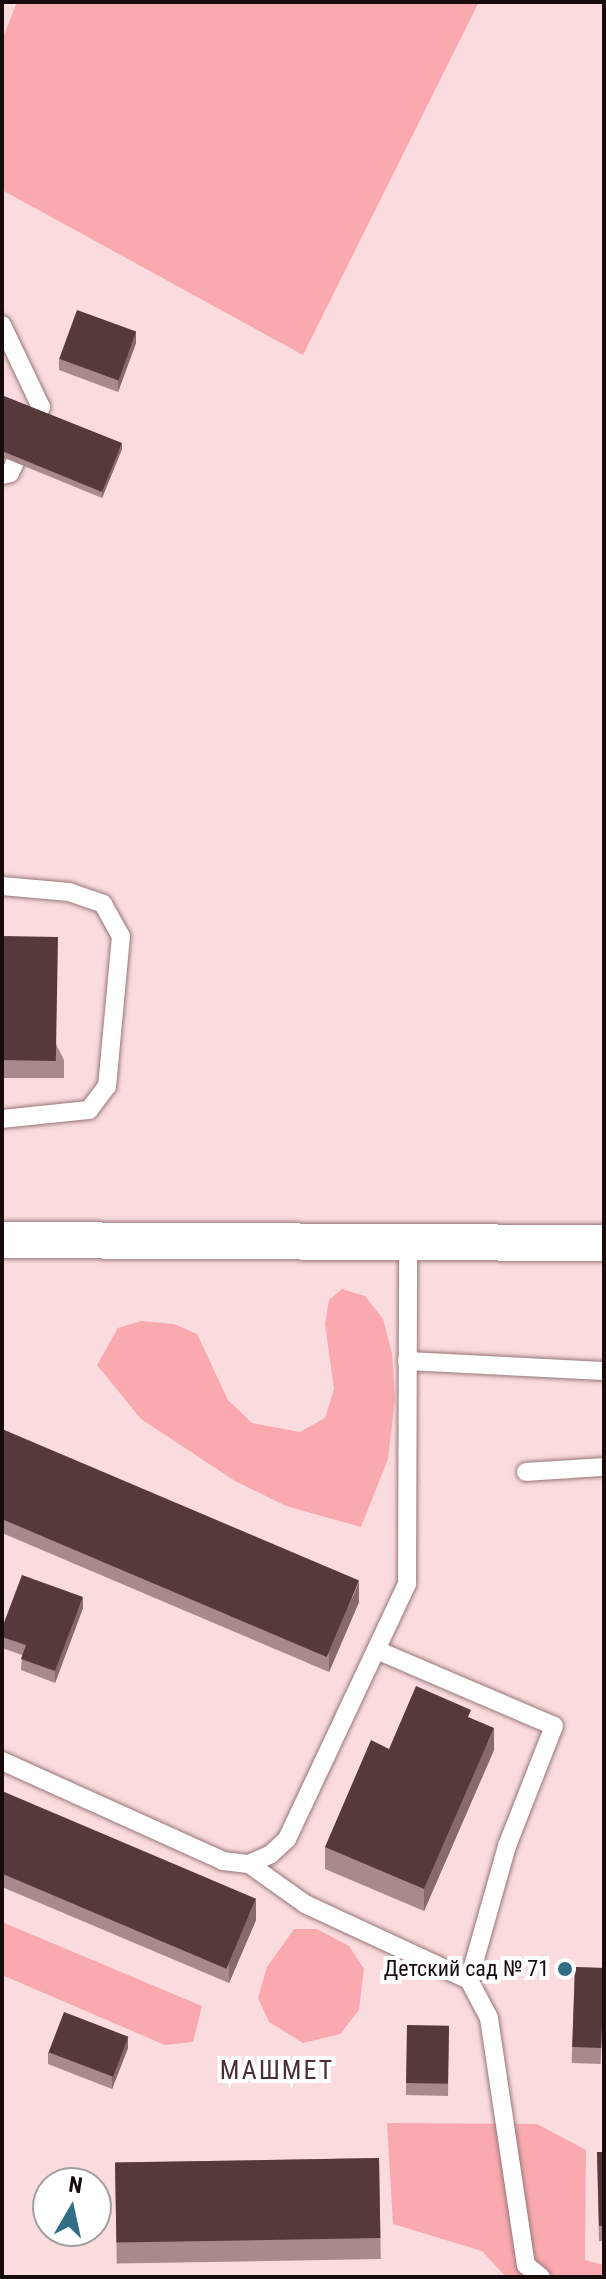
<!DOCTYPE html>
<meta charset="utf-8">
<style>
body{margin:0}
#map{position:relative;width:606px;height:2279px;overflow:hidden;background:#fadcde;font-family:"Roboto Condensed",sans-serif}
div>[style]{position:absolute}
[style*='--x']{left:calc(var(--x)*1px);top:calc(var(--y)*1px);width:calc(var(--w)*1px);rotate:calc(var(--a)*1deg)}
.green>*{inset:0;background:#faaaaf}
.roads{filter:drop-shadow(0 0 2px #977678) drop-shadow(0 0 2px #977678)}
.service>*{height:18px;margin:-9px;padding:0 9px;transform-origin:9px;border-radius:9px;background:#fff}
.minor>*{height:36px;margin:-18px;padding:0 18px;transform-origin:18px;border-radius:18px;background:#fff}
.wall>*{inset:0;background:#a88a8c;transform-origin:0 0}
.shaded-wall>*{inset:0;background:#876a6b}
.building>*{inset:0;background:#56393a;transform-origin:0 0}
.dots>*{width:22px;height:22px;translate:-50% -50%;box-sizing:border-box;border:4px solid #fff;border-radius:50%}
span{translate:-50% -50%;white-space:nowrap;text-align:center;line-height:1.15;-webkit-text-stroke:8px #fff;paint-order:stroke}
.poi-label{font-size:22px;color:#170b0c}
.right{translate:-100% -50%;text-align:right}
.quarter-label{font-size:26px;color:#4b2f31;letter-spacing:2px}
.frame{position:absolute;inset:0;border:4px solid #170b0c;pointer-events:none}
.north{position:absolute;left:32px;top:2167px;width:80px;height:80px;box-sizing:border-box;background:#fff;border:2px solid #a29d9e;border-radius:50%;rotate:9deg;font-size:22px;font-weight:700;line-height:32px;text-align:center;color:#170b0c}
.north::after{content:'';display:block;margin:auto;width:28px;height:36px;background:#326f86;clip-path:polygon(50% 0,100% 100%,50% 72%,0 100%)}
</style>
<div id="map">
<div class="green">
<div style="clip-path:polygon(17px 2px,479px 2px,303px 355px,2px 190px,2px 40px)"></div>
<div style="clip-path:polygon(342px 1289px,365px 1296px,383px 1319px,392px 1353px,395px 1399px,388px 1459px,361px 1527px,286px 1506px,235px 1481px,141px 1419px,97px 1365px,118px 1328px,141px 1321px,174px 1324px,197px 1334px,228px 1400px,252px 1423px,300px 1432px,325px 1418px,334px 1389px,325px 1324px,329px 1300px)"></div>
<div style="clip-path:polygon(2px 1922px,202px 2006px,193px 2042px,165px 2045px,2px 1975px)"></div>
<div style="clip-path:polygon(294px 1929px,317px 1929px,349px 1946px,364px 1969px,359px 2010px,340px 2034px,303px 2043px,269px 2022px,258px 1998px,267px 1967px)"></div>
<div style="clip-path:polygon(387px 2123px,537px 2124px,586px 2150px,585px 2260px,604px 2265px,604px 2277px,506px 2277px,482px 2251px,393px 2224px)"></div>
</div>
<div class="roads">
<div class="service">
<div style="--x:2;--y:325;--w:91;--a:64.6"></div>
<div style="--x:41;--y:407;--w:73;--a:115.2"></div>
<div style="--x:10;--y:473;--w:8;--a:166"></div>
<div style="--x:2;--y:886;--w:67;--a:5.1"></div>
<div style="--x:69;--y:892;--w:36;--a:19"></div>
<div style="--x:103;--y:904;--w:37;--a:61"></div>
<div style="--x:121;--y:936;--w:151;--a:95.3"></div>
<div style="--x:107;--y:1086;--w:30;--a:127"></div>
<div style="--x:89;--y:1110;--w:87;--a:174.1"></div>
<div style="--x:407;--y:1361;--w:197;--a:2.9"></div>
<div style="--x:526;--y:1472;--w:78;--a:-3.7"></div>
<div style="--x:379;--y:1651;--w:190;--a:23.2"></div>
<div style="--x:554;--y:1726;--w:129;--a:111.4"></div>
<div style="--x:507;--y:1846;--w:139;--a:105.8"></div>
<div style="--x:2;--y:1761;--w:243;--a:24.3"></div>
<div style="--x:223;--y:1861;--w:26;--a:7"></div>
<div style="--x:249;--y:1864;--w:24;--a:-24"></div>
<div style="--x:271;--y:1854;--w:22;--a:-43"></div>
<div style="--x:287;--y:1839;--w:282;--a:-64.8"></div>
<div style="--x:407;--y:1584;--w:344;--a:-89.8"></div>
<div style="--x:249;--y:1864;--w:69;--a:35.5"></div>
<div style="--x:305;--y:1904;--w:181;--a:24.9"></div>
<div style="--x:469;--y:1980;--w:43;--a:62.2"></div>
<div style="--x:489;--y:2018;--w:250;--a:81.5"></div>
<div style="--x:526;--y:2265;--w:19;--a:39"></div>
</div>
<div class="minor">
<div style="--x:2;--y:1240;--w:602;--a:0.29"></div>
</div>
</div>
<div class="wall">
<div style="clip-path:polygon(136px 343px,118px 392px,59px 370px,59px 359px)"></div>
<div style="clip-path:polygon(2px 402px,122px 449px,102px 498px,2px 457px)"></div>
<div style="clip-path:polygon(2px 936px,64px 1060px,64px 1078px,2px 1078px)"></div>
<div style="clip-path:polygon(2px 1429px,359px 1602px,329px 1672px,2px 1533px)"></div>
<div style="clip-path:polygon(83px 1608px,55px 1683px,21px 1670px,22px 1655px,2px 1648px,2px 1628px)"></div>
<div style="clip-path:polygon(471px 1718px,494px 1750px,424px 1911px,325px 1869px,325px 1847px,389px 1749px)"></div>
<div style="clip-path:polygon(2px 1791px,256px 1920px,229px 1983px,2px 1887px)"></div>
<div style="left:575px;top:1967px;width:29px;height:96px;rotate:2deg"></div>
<div style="clip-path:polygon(449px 2026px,448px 2096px,406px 2095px,406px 2083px)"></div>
<div style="clip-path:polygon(128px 2048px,112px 2089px,48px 2064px,48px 2052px)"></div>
<div style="clip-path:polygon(597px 2152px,604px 2152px,604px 2241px,599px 2241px)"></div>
<div style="left:379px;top:2158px;width:101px;height:264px;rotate:89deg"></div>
</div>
<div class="shaded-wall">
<div style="clip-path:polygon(136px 331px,136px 343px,118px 392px,118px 380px)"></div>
<div style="clip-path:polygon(122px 443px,122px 449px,102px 498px,102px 492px)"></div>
<div style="clip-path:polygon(359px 1582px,359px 1602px,329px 1672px,329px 1652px)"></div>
<div style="clip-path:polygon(83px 1597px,83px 1608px,55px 1683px,55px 1671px)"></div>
<div style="clip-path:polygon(494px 1728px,494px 1750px,424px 1911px,424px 1889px)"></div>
<div style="clip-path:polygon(256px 1899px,256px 1920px,229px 1983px,229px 1963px)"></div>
<div style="clip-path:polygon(128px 2037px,128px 2048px,112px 2089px,112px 2078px)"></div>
</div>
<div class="building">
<div style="left:77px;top:310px;width:63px;height:52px;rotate:20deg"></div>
<div style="clip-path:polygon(4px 396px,122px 443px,102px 492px,2px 451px,2px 402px)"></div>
<div style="left:2px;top:936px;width:56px;height:124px;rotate:1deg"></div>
<div style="left:2px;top:1429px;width:388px;height:83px;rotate:23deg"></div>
<div style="clip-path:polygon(22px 1575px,83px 1597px,55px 1671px,21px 1659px,26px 1645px,2px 1637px,2px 1628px)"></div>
<div style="clip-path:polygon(416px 1686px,471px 1710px,468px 1717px,494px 1728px,424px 1889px,325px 1847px,371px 1740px,389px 1749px)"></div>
<div style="left:2px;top:1791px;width:276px;height:76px;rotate:23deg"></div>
<div style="left:575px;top:1967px;width:29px;height:80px;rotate:2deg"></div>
<div style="left:64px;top:2012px;width:69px;height:43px;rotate:21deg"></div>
<div style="left:407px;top:2025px;width:42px;height:58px;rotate:1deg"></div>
<div style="clip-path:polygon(597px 2152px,604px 2152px,604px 2226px,599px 2226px)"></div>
<div style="left:379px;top:2158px;width:80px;height:264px;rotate:89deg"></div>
</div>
<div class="dots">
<div style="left:565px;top:1969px;background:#326f86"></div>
</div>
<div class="poi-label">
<span class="right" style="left:549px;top:1969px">Детский сад № 71</span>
</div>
<div class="quarter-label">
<span style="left:277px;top:2071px">МАШМЕТ</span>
</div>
<div class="frame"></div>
<div class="north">N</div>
</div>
